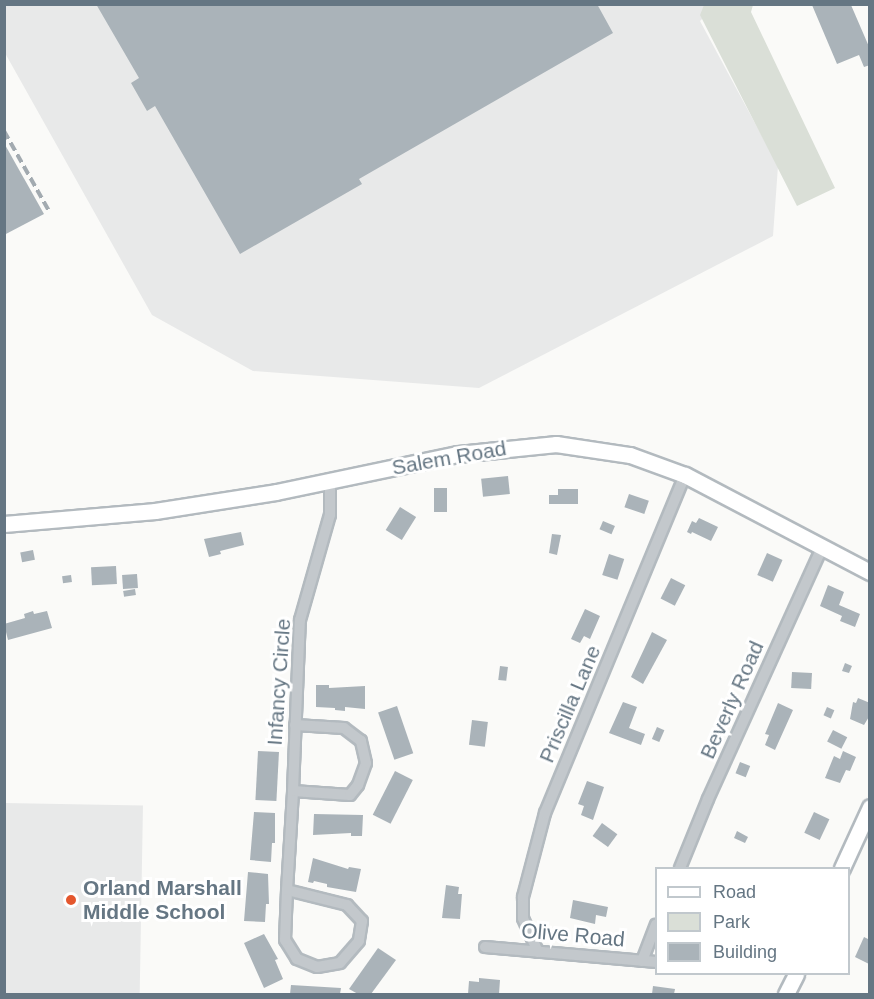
<!DOCTYPE html>
<style>
body{margin:0}
#map{position:relative;width:874px;height:999px;overflow:hidden;background:#fafaf8;font-family:Helvetica,sans-serif}
div>[style]{position:absolute}
[style*='--x']{left:calc(var(--x)*1px);top:calc(var(--y)*1px);width:calc(var(--w)*1px);rotate:calc(var(--a)*1deg)}
.built>*{inset:0;background:#e8e9e9;transform-origin:0 0}
.green>*{inset:0;background:#dadfd7}
.building>*{inset:0;background:#aab3b9;transform-origin:0 0}
.roads{filter:drop-shadow(2px 0 #b3babf) drop-shadow(-2px 0 #b3babf) drop-shadow(0 2px #b3babf) drop-shadow(0 -2px #b3babf)}
.street>*{height:10px;margin:-5px;padding:0 5px;transform-origin:5px;border-radius:5px;background:#c3c8cc}
.secondary>*{height:15px;margin:-7.5px;padding:0 7.5px;transform-origin:7.5px;border-radius:7.5px;background:#fff}
.rail>*{height:4px;margin-top:-2px;transform-origin:0;background:repeating-linear-gradient(90deg,#a2aab0 0 9px,transparent 0 13.5px)}
.dots>*{width:16px;height:16px;translate:-50% -50%;box-sizing:border-box;border:3px solid #fff;border-radius:50%}
span{translate:-50% -50%;white-space:nowrap;text-align:center;line-height:1.15;-webkit-text-stroke:6px #fff;paint-order:stroke}
.street-label{font-size:21px;color:#657683}
.poi-label{font-size:21px;color:#657683;font-weight:700}
.left{translate:0 -50%;text-align:left}
.frame{position:absolute;inset:0;border:6px solid #657683;pointer-events:none}
.legend{position:absolute;left:655px;top:867px;width:195px;height:108px;box-sizing:border-box;background:#fff;border:2px solid #c1c8cd;margin:0;padding:8px 10px;list-style:none;font-size:18px;color:#657683}
.legend li{display:flex;align-items:center;gap:12px;height:30px}
.legend b{width:30px;border:2px solid #c1c8cd}
</style>
<div id="map">
<div class="built">
<div style="clip-path:polygon(4px 5px,717px 5px,700px 21px,778px 166px,773px 236px,479px 388px,253px 371px,152px 315px,5px 53px)"></div>
<div style="left:5px;top:803px;width:138px;height:191px;rotate:1deg"></div>
</div>
<div class="green">
<div style="clip-path:polygon(704px 5px,753px 5px,751px 12px,835px 188px,797px 206px,700px 15px)"></div>
</div>
<div class="building">
<div style="clip-path:polygon(96px 4px,597px 4px,613px 33px,359px 179px,362px 184px,240px 254px,155px 106px,147px 111px,131px 83px,139px 78px)"></div>
<div style="clip-path:polygon(812px 5px,851px 5px,870px 49px,870px 65px,864px 67px,859px 55px,837px 64px)"></div>
<div style="clip-path:polygon(4px 143px,44px 214px,4px 235px)"></div>
<div style="left:508px;top:476px;width:18px;height:27px;rotate:84deg"></div>
<div style="left:434px;top:488px;width:13px;height:24px"></div>
<div style="clip-path:polygon(558px 489px,578px 489px,578px 504px,549px 504px,549px 495px,558px 495px)"></div>
<div style="left:629px;top:494px;width:21px;height:14px;rotate:19deg"></div>
<div style="left:400px;top:507px;width:19px;height:27px;rotate:32deg"></div>
<div style="clip-path:polygon(699px 518px,718px 527px,711px 541px,692px 532px,691px 534px,687px 532px,692px 521px,696px 523px)"></div>
<div style="left:603px;top:521px;width:13px;height:9px;rotate:23deg"></div>
<div style="clip-path:polygon(241px 532px,244px 545px,220px 551px,221px 554px,209px 557px,204px 539px)"></div>
<div style="clip-path:polygon(552px 534px,561px 535px,557px 555px,549px 553px)"></div>
<div style="left:33px;top:550px;width:10px;height:13px;rotate:79deg"></div>
<div style="left:767px;top:553px;width:17px;height:24px;rotate:24deg"></div>
<div style="left:609px;top:554px;width:16px;height:22px;rotate:18deg"></div>
<div style="left:116px;top:566px;width:18px;height:25px;rotate:87deg"></div>
<div style="left:137px;top:574px;width:14px;height:15px;rotate:86deg"></div>
<div style="left:71px;top:575px;width:7px;height:9px;rotate:82deg"></div>
<div style="left:671px;top:578px;width:16px;height:23px;rotate:27deg"></div>
<div style="clip-path:polygon(828px 585px,844px 592px,839px 605px,860px 614px,855px 627px,840px 621px,842px 616px,820px 606px)"></div>
<div style="left:135px;top:589px;width:6px;height:12px;rotate:81deg"></div>
<div style="clip-path:polygon(585px 609px,600px 616px,590px 639px,584px 636px,580px 643px,571px 639px)"></div>
<div style="clip-path:polygon(33px 611px,34px 614px,47px 611px,52px 628px,8px 640px,4px 624px,25px 618px,24px 614px)"></div>
<div style="clip-path:polygon(652px 632px,667px 640px,643px 684px,631px 677px)"></div>
<div style="clip-path:polygon(845px 663px,852px 666px,849px 673px,842px 671px)"></div>
<div style="left:500px;top:666px;width:8px;height:14px;rotate:7deg"></div>
<div style="left:792px;top:672px;width:20px;height:16px;rotate:3deg"></div>
<div style="clip-path:polygon(316px 685px,329px 685px,329px 688px,365px 686px,365px 709px,345px 707px,345px 711px,335px 710px,335px 708px,316px 707px)"></div>
<div style="clip-path:polygon(858px 698px,870px 703px,870px 715px,864px 725px,850px 719px,853px 702px,856px 703px)"></div>
<div style="clip-path:polygon(623px 702px,637px 707px,629px 728px,645px 734px,641px 745px,609px 733px)"></div>
<div style="clip-path:polygon(778px 703px,793px 710px,775px 750px,765px 745px,769px 735px,765px 734px)"></div>
<div style="left:397px;top:706px;width:50px;height:20px;rotate:71deg"></div>
<div style="left:827px;top:707px;width:8px;height:9px;rotate:23deg"></div>
<div style="left:472px;top:720px;width:16px;height:25px;rotate:7deg"></div>
<div style="left:657px;top:727px;width:8px;height:13px;rotate:23deg"></div>
<div style="left:833px;top:730px;width:16px;height:13px;rotate:27deg"></div>
<div style="left:258px;top:751px;width:21px;height:49px;rotate:3deg"></div>
<div style="clip-path:polygon(843px 751px,856px 757px,850px 771px,846px 770px,840px 783px,825px 778px,834px 756px,840px 759px)"></div>
<div style="left:740px;top:762px;width:11px;height:12px;rotate:22deg"></div>
<div style="left:395px;top:771px;width:20px;height:49px;rotate:27deg"></div>
<div style="clip-path:polygon(587px 781px,604px 787px,593px 820px,581px 815px,584px 806px,578px 804px)"></div>
<div style="clip-path:polygon(254px 812px,275px 813px,275px 843px,272px 843px,271px 862px,250px 860px)"></div>
<div style="left:814px;top:812px;width:17px;height:23px;rotate:25deg"></div>
<div style="clip-path:polygon(314px 814px,363px 815px,362px 836px,351px 836px,351px 833px,313px 835px)"></div>
<div style="left:602px;top:823px;width:19px;height:16px;rotate:36deg"></div>
<div style="clip-path:polygon(737px 831px,748px 837px,745px 843px,734px 838px)"></div>
<div style="clip-path:polygon(313px 858px,348px 869px,349px 867px,361px 869px,356px 892px,327px 887px,327px 884px,314px 881px,313px 883px,308px 882px)"></div>
<div style="clip-path:polygon(248px 872px,268px 874px,269px 904px,266px 904px,265px 922px,244px 921px)"></div>
<div style="clip-path:polygon(446px 885px,459px 887px,458px 894px,462px 894px,460px 919px,442px 918px)"></div>
<div style="clip-path:polygon(573px 900px,608px 907px,606px 917px,596px 915px,595px 924px,570px 918px)"></div>
<div style="clip-path:polygon(264px 934px,278px 959px,275px 960px,283px 979px,264px 988px,244px 943px)"></div>
<div style="clip-path:polygon(864px 937px,870px 940px,869px 964px,855px 957px)"></div>
<div style="clip-path:polygon(378px 948px,396px 960px,371px 994px,358px 994px,349px 989px)"></div>
<div style="clip-path:polygon(479px 978px,500px 980px,499px 994px,468px 994px,469px 981px,479px 982px)"></div>
<div style="clip-path:polygon(291px 985px,341px 988px,340px 994px,290px 994px)"></div>
<div style="clip-path:polygon(653px 986px,675px 989px,674px 994px,652px 994px)"></div>
</div>
<div class="roads">
<div class="street">
<div style="--x:293;--y:791;--w:57;--a:4"></div>
<div style="--x:350;--y:795;--w:13;--a:-51"></div>
<div style="--x:358;--y:785;--w:23;--a:-70"></div>
<div style="--x:366;--y:763;--w:23;--a:-103"></div>
<div style="--x:361;--y:741;--w:21;--a:-143"></div>
<div style="--x:344;--y:728;--w:49;--a:-176.5"></div>
<div style="--x:680;--y:868;--w:74;--a:-67.9"></div>
<div style="--x:708;--y:799;--w:276;--a:-65.6"></div>
<div style="--x:287;--y:890;--w:62;--a:14"></div>
<div style="--x:347;--y:905;--w:22;--a:47"></div>
<div style="--x:362;--y:921;--w:20;--a:99"></div>
<div style="--x:359;--y:941;--w:29;--a:131"></div>
<div style="--x:340;--y:963;--w:23;--a:170"></div>
<div style="--x:317;--y:967;--w:22;--a:-158"></div>
<div style="--x:297;--y:959;--w:22;--a:-122"></div>
<div style="--x:285;--y:940;--w:50;--a:-87.7"></div>
<div style="--x:287;--y:890;--w:99;--a:-86.5"></div>
<div style="--x:293;--y:791;--w:171;--a:-87.7"></div>
<div style="--x:300;--y:620;--w:109;--a:-74.1"></div>
<div style="--x:330;--y:515;--w:36;--a:-90"></div>
<div style="--x:485;--y:947;--w:172;--a:5"></div>
<div style="--x:538;--y:952;--w:37;--a:-114"></div>
<div style="--x:523;--y:918;--w:21;--a:-90"></div>
<div style="--x:523;--y:897;--w:87;--a:-75.3"></div>
<div style="--x:545;--y:813;--w:366;--a:-67.5"></div>
<div style="--x:642;--y:961;--w:39;--a:-69"></div>
</div>
<div class="secondary">
<div style="--x:4;--y:524;--w:152;--a:-4.9"></div>
<div style="--x:155;--y:511;--w:122;--a:-8.9"></div>
<div style="--x:276;--y:492;--w:186;--a:-11.8"></div>
<div style="--x:458;--y:454;--w:99;--a:-5.8"></div>
<div style="--x:556;--y:444;--w:75;--a:8.5"></div>
<div style="--x:630;--y:455;--w:59;--a:20"></div>
<div style="--x:685;--y:475;--w:209;--a:27.7"></div>
<div style="--x:842;--y:868;--w:67;--a:-65.3"></div>
<div style="--x:786;--y:994;--w:22;--a:-63"></div>
</div>
</div>
<div class="rail">
<div style="--x:4;--y:131;--w:92;--a:60.6"></div>
</div>
<div class="dots">
<div style="left:71px;top:900px;background:#e4572e"></div>
</div>
<div class="street-label">
<span style="left:449px;top:458px;rotate:-10deg">Salem Road</span>
<span style="left:279px;top:682px;rotate:-86deg">Infancy Circle</span>
<span style="left:732px;top:700px;rotate:-66deg">Beverly Road</span>
<span style="left:570px;top:704px;rotate:-67deg">Priscilla Lane</span>
<span style="left:573px;top:935px;rotate:5deg">Olive Road</span>
</div>
<div class="poi-label">
<span class="left" style="left:83px;top:900px">Orland Marshall<br>Middle School</span>
</div>
<div class="frame"></div>
<ul class="legend">
<li><b style="height:8px;background:#fff"></b>Road</li>
<li><b style="height:16px;background:#dadfd7"></b>Park</li>
<li><b style="height:16px;background:#aab3b9"></b>Building</li>
</ul>
</div>
